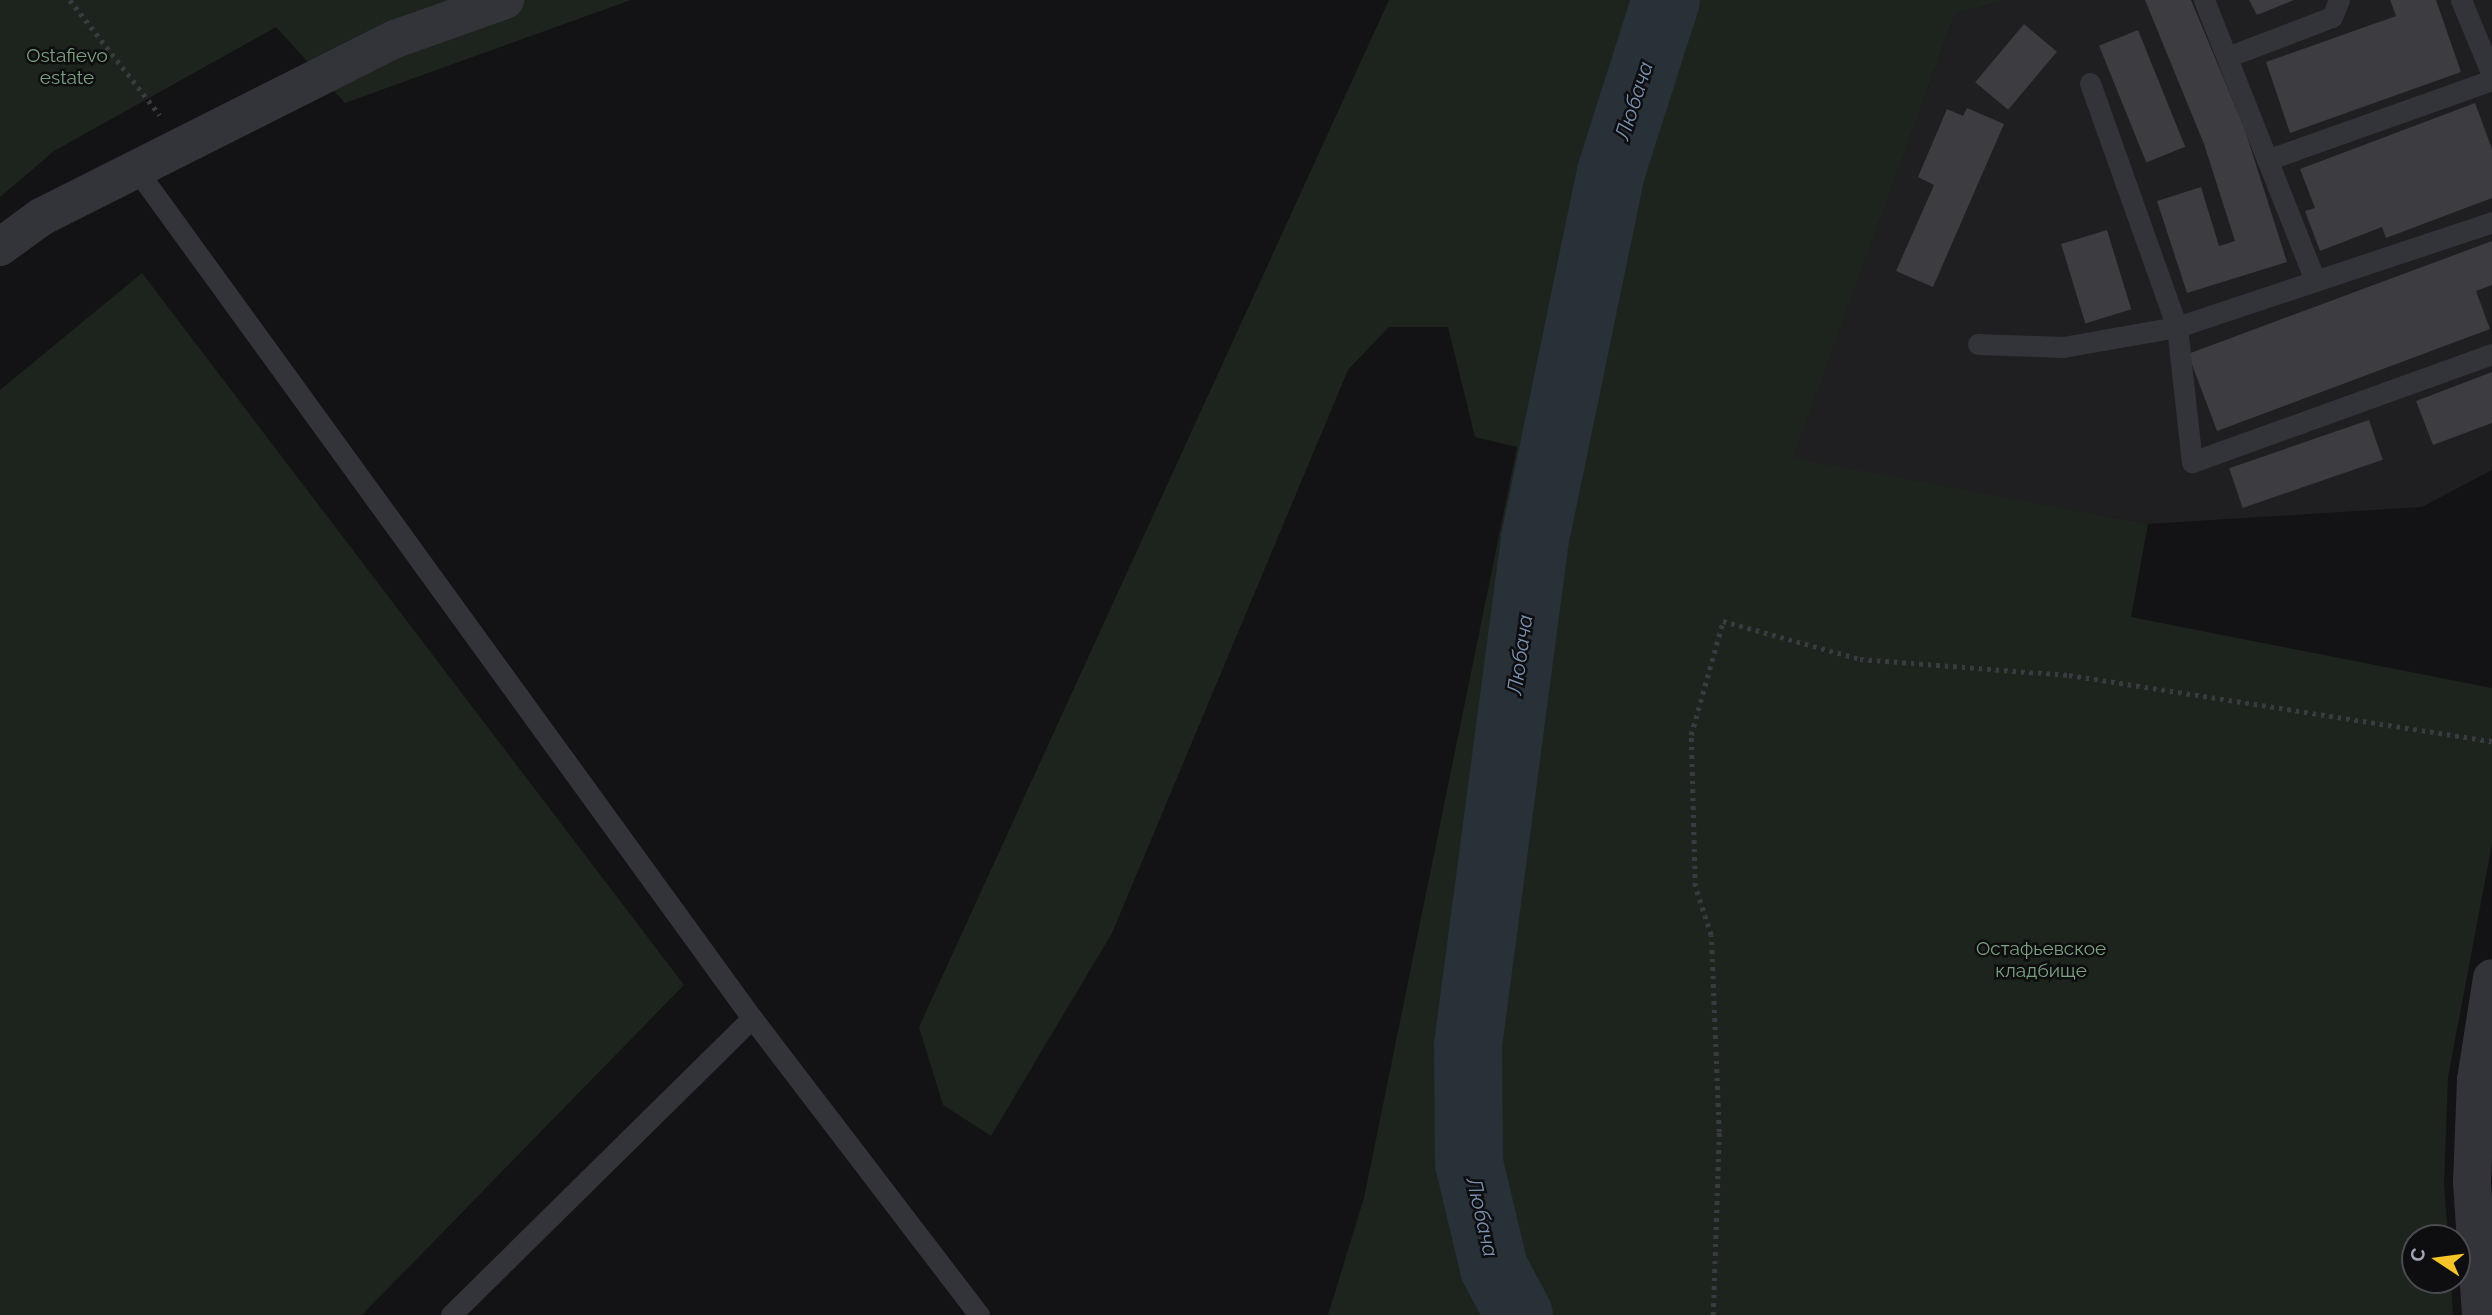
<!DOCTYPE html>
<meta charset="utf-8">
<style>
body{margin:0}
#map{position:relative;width:2492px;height:1315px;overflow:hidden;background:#131214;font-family:Raleway,sans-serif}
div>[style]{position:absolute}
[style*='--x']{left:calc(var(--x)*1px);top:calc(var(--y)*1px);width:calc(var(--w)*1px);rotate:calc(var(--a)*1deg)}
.built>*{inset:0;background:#1f1e21}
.green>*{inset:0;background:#1d241e}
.river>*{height:68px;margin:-34px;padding:0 34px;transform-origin:34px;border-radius:34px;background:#283038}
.building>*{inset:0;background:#3c3c41;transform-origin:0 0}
.path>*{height:4.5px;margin-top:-2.25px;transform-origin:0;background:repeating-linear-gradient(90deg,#393b40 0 3.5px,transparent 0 8.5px)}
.service>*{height:21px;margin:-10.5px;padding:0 10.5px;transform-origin:10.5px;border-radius:10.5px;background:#333439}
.minor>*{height:38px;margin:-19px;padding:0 19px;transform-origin:19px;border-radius:19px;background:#333439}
span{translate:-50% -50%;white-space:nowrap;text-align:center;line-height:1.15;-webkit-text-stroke:5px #0e0d0f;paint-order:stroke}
.park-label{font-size:19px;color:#7aa180}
.water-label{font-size:21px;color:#7992b1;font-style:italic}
.north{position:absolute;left:2401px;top:1224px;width:70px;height:70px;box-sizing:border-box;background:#0e0d0f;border:2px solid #4a4b51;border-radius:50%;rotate:283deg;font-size:19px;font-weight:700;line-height:28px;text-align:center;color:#a3a7b5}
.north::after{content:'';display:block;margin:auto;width:24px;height:32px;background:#f6c428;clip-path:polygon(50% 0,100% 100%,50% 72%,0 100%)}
</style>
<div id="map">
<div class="built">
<div style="clip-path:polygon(2008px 0,2492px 0,2492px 470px,2422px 507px,2148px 524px,1792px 459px,1955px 14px)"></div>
</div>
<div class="green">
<div style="clip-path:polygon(0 0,631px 0,345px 103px,276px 27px,54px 151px,0 197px)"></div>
<div style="clip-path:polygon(1389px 0,2008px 0,1955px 14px,1793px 458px,2148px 524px,2131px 617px,2492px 688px,2492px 844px,2448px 1077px,2444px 1184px,2448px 1238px,2415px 1238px,2415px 1280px,2451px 1280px,2453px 1315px,1328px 1315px,1364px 1198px,1517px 447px,1475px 437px,1448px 327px,1389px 327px,1348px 370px,1112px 933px,991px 1136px,943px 1105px,919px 1027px)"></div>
<div style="clip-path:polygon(142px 273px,684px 985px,362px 1315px,0 1315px,0 390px)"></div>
</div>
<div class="river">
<div style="--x:1519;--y:1315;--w:53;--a:-118"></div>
<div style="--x:1494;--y:1268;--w:108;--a:-103.4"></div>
<div style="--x:1469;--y:1163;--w:118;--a:-90.5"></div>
<div style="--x:1468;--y:1045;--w:510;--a:-82.46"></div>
<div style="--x:1535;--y:539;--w:375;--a:-78.3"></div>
<div style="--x:1611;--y:172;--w:181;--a:-72.3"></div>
</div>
<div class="building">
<div style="clip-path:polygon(2145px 0,2191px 0,2245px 130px,2287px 262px,2187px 293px,2157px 201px,2201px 187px,2219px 246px,2235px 241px,2204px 144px)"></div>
<div style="clip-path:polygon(2249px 0,2294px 0,2257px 15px)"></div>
<div style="clip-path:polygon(2390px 0,2436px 0,2461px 72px,2290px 133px,2266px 62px,2396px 16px)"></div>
<div style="left:2024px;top:24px;width:43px;height:76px;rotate:40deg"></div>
<div style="left:2138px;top:30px;width:126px;height:42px;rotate:68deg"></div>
<div style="clip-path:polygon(2475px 103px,2492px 149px,2492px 198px,2386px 238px,2382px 227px,2320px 251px,2305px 211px,2315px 208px,2300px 169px)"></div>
<div style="clip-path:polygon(1967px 108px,2004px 124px,1933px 287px,1896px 271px,1934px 185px,1918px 177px,1947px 109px,1963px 116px)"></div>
<div style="left:2107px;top:230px;width:83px;height:48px;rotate:73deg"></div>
<div style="clip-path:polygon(2492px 241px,2492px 285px,2476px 291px,2490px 329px,2217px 431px,2188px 354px)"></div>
<div style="clip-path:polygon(2492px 372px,2492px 423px,2433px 445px,2416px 401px)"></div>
<div style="left:2369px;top:420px;width:42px;height:148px;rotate:71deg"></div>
</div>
<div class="path">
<div style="--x:70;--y:0;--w:146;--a:52"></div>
<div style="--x:1713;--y:1315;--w:183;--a:-88.1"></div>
<div style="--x:1719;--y:1132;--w:197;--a:-92.3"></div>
<div style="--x:1711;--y:935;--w:52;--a:-108.1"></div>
<div style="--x:1695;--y:886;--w:151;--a:-91.5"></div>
<div style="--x:1691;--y:735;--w:118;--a:-74.3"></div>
<div style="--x:1723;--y:621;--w:142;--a:15.5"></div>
<div style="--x:1860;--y:659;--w:210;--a:4.4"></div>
<div style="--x:2069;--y:675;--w:428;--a:8.9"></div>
</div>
<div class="service">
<div style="--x:2204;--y:0;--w:302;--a:68.4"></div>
<div style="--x:2461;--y:0;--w:81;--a:67.5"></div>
<div style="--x:2227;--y:57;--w:112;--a:-20.9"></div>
<div style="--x:2332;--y:17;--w:18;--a:-68"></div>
<div style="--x:2090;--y:83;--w:259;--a:70.4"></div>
<div style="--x:2177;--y:327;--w:136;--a:83.7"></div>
<div style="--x:2192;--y:462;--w:319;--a:-19.8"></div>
<div style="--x:2267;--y:160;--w:239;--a:-19.6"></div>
<div style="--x:136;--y:169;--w:1049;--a:54.04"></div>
<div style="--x:752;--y:1018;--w:423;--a:135.4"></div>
<div style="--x:1978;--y:344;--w:85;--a:2"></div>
<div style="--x:2063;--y:347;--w:116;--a:-10"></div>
<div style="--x:2177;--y:327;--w:332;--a:-18.4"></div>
<div style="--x:752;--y:1018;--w:374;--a:52.6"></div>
</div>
<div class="minor">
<div style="--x:0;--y:247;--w:51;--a:-36.2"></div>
<div style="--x:41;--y:217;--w:396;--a:-26.7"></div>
<div style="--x:395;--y:39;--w:117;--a:-19.5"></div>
<div style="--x:2481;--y:1315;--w:132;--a:-93.9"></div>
<div style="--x:2472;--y:1183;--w:103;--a:-87.8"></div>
<div style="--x:2476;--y:1080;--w:103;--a:-81.1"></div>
</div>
<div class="park-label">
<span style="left:67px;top:67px">Ostafievo<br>estate</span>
<span style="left:2041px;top:960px">Остафьевское<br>кладбище</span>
</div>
<div class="water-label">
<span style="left:1634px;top:101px;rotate:-72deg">Любача</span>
<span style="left:1520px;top:655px;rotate:-82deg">Любача</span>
<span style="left:1482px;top:1217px;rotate:77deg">Любача</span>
</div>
<div class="north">С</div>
</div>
